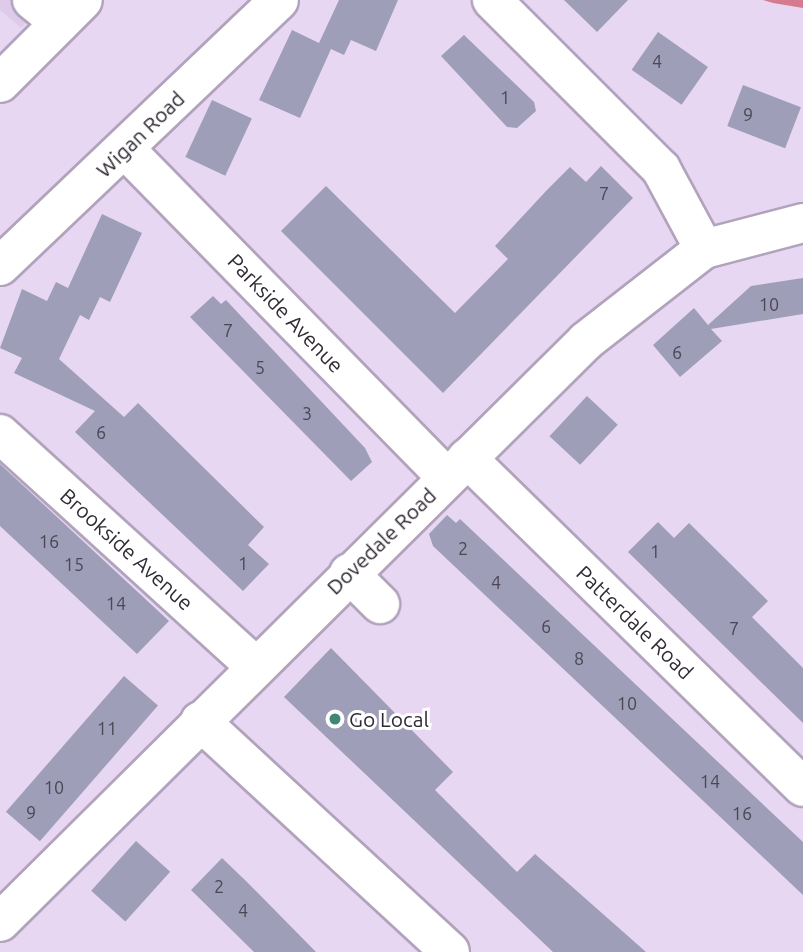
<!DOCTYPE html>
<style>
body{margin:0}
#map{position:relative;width:803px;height:952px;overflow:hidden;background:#e8d7f2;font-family:Ubuntu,sans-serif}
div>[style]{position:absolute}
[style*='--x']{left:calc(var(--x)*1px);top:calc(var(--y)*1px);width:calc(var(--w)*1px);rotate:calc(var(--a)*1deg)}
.built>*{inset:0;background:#decaea}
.forest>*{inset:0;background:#d67b8f}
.building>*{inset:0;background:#9e9eb9;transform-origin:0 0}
.roads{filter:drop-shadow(2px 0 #b2a3bc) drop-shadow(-2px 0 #b2a3bc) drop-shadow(0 2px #b2a3bc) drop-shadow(0 -2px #b2a3bc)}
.minor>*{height:38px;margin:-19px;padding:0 19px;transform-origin:19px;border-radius:19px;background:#fff}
.major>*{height:38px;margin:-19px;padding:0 19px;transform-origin:19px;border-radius:19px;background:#fff}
.dots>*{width:19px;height:19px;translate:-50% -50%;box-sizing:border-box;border:4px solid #fff;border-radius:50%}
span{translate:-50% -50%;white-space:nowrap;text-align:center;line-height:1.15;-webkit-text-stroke:6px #fff;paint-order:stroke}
.number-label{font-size:18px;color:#4c4755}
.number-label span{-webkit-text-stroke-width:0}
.street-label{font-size:21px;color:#302a34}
.poi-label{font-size:21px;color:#302a34}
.left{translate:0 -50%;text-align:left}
</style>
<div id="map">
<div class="built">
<div style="clip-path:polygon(0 0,48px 0,21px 28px,0 10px)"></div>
</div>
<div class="forest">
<div style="clip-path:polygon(763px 0,803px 0,803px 8px,773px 3px)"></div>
</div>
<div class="building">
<div style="clip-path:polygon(339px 0,398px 0,376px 51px,351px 40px,344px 55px,331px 49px,300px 118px,259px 100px,292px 30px,319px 43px)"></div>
<div style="clip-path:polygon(564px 0,628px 0,597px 32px)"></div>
<div style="left:658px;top:32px;width:61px;height:46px;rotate:35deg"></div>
<div style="clip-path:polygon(464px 35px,534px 102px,536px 111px,517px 128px,507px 127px,441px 56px)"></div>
<div style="left:743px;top:85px;width:62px;height:44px;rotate:21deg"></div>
<div style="left:212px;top:100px;width:44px;height:63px;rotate:25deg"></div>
<div style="clip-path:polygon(601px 166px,633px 198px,443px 393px,281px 231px,326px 186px,455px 313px,508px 259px,495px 246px,546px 191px,570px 167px,586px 182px)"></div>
<div style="clip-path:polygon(102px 214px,142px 233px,110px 302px,100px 297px,89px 320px,80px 315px,59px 359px,124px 417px,138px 403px,264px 527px,248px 545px,269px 564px,243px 591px,75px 432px,95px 411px,14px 373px,22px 358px,0 348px,22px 289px,47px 301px,56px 282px,68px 288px)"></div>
<div style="clip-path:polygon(803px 278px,803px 314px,711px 329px,722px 341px,680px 377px,653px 345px,694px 308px,708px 325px,751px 286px)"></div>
<div style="clip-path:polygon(213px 296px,221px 304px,226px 300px,365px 448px,372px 462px,351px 481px,190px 317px)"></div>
<div style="left:587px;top:396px;width:42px;height:55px;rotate:43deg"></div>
<div style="clip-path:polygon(0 464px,169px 621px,137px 654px,0 526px)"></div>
<div style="clip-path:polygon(447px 515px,456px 523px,460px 519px,803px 842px,803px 895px,433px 546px,429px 534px)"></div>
<div style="clip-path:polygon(658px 522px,674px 538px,689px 523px,768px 601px,752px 617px,803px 668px,803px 723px,628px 552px)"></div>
<div style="clip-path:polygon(331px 648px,453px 772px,435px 790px,517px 872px,535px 854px,646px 952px,553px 952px,284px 697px)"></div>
<div style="left:124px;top:676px;width:45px;height:180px;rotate:41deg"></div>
<div style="left:136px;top:841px;width:46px;height:67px;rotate:42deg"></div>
<div style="clip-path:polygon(222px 858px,247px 882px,316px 952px,254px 952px,191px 890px)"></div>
</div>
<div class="roads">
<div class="minor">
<div style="--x:32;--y:0;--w:36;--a:39"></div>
<div style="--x:492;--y:0;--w:239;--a:45"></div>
<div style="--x:661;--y:169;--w:91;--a:61.7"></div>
<div style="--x:125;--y:149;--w:460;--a:45.6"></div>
<div style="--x:0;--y:266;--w:385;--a:-43.6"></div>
<div style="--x:0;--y:434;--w:343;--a:42.3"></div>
<div style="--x:467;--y:458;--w:470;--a:44.4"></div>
<div style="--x:349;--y:573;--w:44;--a:45"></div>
<div style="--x:200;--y:721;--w:340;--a:42.7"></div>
<div style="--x:0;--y:922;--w:825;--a:-44.75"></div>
<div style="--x:586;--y:341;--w:150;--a:-37.9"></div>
<div style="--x:704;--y:249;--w:102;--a:-14.7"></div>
</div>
<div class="major">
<div style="--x:0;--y:83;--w:117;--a:-45"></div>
</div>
</div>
<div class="dots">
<div style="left:335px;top:719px;background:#428678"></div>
</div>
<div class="number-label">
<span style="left:657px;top:61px">4</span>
<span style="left:505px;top:97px">1</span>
<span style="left:748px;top:114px">9</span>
<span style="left:604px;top:193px">7</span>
<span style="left:769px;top:304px">10</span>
<span style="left:228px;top:330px">7</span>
<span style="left:677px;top:352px">6</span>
<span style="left:260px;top:367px">5</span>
<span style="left:307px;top:413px">3</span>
<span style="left:101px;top:432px">6</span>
<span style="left:49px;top:541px">16</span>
<span style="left:463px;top:548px">2</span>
<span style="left:655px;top:551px">1</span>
<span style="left:243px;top:563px">1</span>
<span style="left:74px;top:564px">15</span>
<span style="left:496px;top:582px">4</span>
<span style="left:116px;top:603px">14</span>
<span style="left:546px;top:626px">6</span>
<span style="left:734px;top:628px">7</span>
<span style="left:579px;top:658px">8</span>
<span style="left:627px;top:703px">10</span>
<span style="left:107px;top:728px">11</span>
<span style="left:710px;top:781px">14</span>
<span style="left:54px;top:787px">10</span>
<span style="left:31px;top:812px">9</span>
<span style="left:742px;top:813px">16</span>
<span style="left:219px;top:886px">2</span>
<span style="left:243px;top:910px">4</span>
</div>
<div class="street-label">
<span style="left:140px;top:134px;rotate:-44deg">Wigan Road</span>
<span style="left:286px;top:313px;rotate:46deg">Parkside Avenue</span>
<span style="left:381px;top:541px;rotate:-44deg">Dovedale Road</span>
<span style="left:127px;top:549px;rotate:42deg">Brookside Avenue</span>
<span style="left:635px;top:622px;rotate:44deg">Patterdale Road</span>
</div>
<div class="poi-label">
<span class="left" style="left:349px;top:719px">Go Local</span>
</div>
</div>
